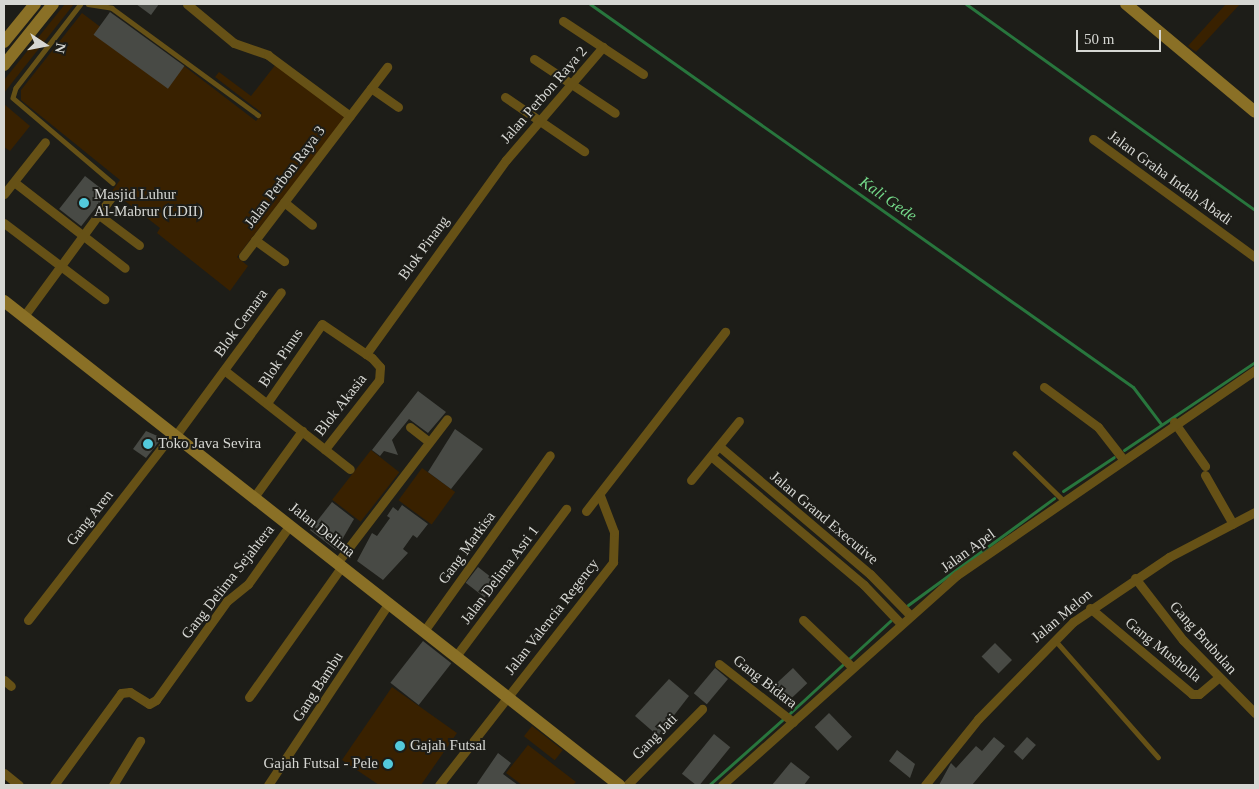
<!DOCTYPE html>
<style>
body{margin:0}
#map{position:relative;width:1259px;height:789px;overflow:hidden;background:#1d1d18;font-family:Georgia,serif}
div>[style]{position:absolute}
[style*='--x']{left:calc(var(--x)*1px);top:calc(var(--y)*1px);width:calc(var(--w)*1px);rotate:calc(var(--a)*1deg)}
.green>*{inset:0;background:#392100;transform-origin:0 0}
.stream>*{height:3px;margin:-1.5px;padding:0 1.5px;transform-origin:1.5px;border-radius:1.5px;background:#28763d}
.building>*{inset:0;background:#484a45;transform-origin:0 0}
.lane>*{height:4.5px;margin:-2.25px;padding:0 2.25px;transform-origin:2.25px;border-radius:2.25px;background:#665116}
.street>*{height:9px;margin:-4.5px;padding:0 4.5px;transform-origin:4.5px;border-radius:4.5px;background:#665116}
.secondary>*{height:12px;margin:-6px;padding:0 6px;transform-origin:6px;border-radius:6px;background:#8a7026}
.dots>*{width:14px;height:14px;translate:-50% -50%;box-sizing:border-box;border:2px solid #1d1d18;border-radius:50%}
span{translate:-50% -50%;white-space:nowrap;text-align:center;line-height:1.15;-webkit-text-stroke:4px #1d1d18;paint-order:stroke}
.street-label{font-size:15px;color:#d6d7d3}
.poi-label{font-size:15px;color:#d6d7d3}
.left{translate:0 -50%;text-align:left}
.right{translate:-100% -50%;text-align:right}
.water-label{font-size:16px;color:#74d989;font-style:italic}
.frame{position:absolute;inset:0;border:5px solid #d6d7d3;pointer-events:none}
.north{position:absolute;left:20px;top:20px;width:50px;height:50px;-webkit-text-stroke:4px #1d1d18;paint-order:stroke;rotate:101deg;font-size:14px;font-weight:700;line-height:20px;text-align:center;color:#d6d7d3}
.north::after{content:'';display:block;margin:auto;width:18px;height:22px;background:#d6d7d3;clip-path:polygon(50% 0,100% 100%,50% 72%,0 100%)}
.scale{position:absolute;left:1076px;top:30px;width:85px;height:22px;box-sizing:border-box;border:2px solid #d6d7d3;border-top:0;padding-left:6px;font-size:15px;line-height:18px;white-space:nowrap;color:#d6d7d3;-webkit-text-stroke:4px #1d1d18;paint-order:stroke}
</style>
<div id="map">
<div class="green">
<div style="clip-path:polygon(65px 4px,74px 4px,4px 93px,4px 80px)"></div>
<div style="clip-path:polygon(1226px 4px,1240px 4px,1196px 52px,1188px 46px)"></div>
<div style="clip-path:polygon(82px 13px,172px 81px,184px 66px,256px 121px,262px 113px,215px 77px,219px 72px,251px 96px,276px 64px,346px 116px,237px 257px,248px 266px,230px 291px,157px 233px,160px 228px,112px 191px,120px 180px,21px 100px,21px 90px)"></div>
<div style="clip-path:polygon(4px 104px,30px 126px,10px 151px,4px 147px)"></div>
<div style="left:371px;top:450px;width:36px;height:63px;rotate:38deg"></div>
<div style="left:422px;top:468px;width:41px;height:40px;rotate:36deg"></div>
<div style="clip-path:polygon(392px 687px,457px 733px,421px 785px,379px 785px,342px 760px)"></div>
<div style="left:532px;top:726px;width:39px;height:13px;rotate:38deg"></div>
<div style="clip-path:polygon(528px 745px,576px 782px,573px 785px,522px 785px,506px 773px)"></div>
</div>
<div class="stream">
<div style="--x:590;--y:4;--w:664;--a:35.2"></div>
<div style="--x:1133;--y:387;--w:46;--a:52.9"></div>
<div style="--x:966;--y:4;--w:355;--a:35.5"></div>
<div style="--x:1124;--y:450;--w:158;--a:-33.9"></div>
<div style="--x:1063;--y:491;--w:61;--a:-33.7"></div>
<div style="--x:908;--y:605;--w:181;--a:-36.2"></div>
<div style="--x:790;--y:713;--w:137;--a:-42.6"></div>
<div style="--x:709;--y:785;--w:98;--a:-41.7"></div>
</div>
<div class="building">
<div style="clip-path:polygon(136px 4px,159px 4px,151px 15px)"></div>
<div style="left:110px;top:12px;width:92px;height:28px;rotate:36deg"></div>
<div style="left:85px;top:176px;width:28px;height:42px;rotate:38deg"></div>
<div style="clip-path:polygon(418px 391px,446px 412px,428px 433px,409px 419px,392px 440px,398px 455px,384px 451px,380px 456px,372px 450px)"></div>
<div style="clip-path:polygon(455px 429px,483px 449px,451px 489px,428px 472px)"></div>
<div style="clip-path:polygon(146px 431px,162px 438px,146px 458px,133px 449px)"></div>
<div style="clip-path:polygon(332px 502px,354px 519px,336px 550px,310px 530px)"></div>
<div style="clip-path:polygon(402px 505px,428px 524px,417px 538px,413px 535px,403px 549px,408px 553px,383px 580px,357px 561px,372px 533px,377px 536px,390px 518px,387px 516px,393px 507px,398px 511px)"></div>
<div style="left:478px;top:567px;width:24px;height:20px;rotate:38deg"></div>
<div style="left:423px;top:641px;width:36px;height:53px;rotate:38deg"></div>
<div style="left:995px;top:643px;width:24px;height:19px;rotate:45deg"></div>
<div style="left:715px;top:668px;width:17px;height:33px;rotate:40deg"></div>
<div style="left:793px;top:668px;width:21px;height:25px;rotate:47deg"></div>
<div style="clip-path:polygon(669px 679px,689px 696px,658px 736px,635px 716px)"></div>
<div style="left:829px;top:713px;width:33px;height:20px;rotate:46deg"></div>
<div style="left:714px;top:734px;width:21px;height:51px;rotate:39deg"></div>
<div style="clip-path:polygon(994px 737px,1005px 746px,972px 785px,939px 785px,951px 763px,956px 768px,976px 746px,982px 751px)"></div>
<div style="left:1027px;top:737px;width:12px;height:20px;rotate:42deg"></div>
<div style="clip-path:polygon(897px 750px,915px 764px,910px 778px,889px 761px)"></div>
<div style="clip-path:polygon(498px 753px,511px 763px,503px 774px,518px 785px,476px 785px)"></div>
<div style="clip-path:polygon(791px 762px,810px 777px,804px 785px,772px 785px)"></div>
</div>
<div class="lane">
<div style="--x:81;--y:4;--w:106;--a:127.7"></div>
<div style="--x:16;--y:88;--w:10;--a:107"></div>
<div style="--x:13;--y:98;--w:131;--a:40.4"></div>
<div style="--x:88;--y:4;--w:24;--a:9"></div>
<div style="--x:112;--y:8;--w:181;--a:36.2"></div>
<div style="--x:1015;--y:453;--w:67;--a:44.4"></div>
<div style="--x:1055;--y:640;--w:156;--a:48.6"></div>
</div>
<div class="street">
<div style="--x:187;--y:4;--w:61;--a:39.7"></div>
<div style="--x:234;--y:43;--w:36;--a:19"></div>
<div style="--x:268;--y:55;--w:102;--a:36.6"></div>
<div style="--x:563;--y:21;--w:96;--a:33.5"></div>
<div style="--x:534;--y:59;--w:97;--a:33.7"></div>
<div style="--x:371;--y:88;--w:33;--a:35"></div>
<div style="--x:505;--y:97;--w:96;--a:34.4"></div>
<div style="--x:1093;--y:139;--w:200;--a:36.1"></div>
<div style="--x:14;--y:182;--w:140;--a:37.8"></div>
<div style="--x:4;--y:194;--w:66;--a:-51.7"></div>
<div style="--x:284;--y:202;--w:36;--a:39"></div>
<div style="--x:99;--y:215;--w:50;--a:36.9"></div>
<div style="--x:4;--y:223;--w:126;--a:37.2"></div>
<div style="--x:255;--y:240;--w:36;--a:36"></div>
<div style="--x:243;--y:256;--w:238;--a:-52.7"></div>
<div style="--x:24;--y:316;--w:150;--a:-53.7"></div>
<div style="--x:366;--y:354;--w:239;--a:-54.2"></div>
<div style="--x:506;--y:160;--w:149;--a:-49.4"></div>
<div style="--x:224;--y:370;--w:160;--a:38.2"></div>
<div style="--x:1044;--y:387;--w:67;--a:36.5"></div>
<div style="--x:1098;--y:427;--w:39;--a:52"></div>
<div style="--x:267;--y:403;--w:96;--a:-55.2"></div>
<div style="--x:322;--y:324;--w:60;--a:34.2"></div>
<div style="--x:372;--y:358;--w:12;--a:48"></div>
<div style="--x:380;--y:367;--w:13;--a:94"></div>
<div style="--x:379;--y:380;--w:88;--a:128"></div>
<div style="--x:1174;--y:422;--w:54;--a:54.8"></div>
<div style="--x:410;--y:427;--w:24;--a:38"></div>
<div style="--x:176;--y:435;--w:177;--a:-53.7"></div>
<div style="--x:719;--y:446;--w:198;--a:40.3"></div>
<div style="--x:870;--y:574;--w:56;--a:45.7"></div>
<div style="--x:711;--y:456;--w:200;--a:40.1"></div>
<div style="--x:864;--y:585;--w:52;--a:46.5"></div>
<div style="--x:1205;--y:475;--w:56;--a:60.3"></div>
<div style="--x:691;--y:480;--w:76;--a:-50.9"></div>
<div style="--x:254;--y:497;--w:82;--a:-54"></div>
<div style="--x:586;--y:511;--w:227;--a:-52.2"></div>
<div style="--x:337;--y:563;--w:181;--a:-52.6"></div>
<div style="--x:1135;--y:578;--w:78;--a:52.3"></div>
<div style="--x:1183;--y:640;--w:103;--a:45.4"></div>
<div style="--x:1090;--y:608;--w:133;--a:40.1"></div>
<div style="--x:1192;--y:694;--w:7;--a:0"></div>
<div style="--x:1199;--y:694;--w:26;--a:-40"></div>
<div style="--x:28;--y:620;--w:237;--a:-52.2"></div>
<div style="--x:803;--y:620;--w:68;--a:43.8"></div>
<div style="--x:424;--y:631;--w:216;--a:-54.4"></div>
<div style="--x:456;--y:656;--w:184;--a:-53.2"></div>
<div style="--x:719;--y:664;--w:94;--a:38.1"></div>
<div style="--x:4;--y:680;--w:9;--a:41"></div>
<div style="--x:249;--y:697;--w:161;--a:-54.6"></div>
<div style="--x:4;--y:773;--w:19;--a:39"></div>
<div style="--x:54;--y:785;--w:114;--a:-53.9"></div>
<div style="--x:121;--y:693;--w:9;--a:-6"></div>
<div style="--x:130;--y:692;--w:22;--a:32"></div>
<div style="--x:149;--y:704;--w:8;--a:-30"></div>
<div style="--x:156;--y:700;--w:122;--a:-54.4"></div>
<div style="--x:227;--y:601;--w:27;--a:-39"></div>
<div style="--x:248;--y:584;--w:72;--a:-54.6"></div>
<div style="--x:113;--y:785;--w:52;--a:-58.5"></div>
<div style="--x:268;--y:785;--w:219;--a:-56.4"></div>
<div style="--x:439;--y:785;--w:283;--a:-52"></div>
<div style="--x:613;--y:562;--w:30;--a:-88"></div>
<div style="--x:614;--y:532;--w:40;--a:-111"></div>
<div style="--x:627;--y:785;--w:107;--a:-45.4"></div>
<div style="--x:722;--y:785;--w:315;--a:-41.8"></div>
<div style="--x:957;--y:575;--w:362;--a:-34.5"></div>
<div style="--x:925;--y:785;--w:85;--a:-51.2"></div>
<div style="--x:978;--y:719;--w:136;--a:-45.6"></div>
<div style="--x:1073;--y:622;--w:116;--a:-34.1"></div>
<div style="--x:1169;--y:557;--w:97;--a:-27.6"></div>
</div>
<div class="secondary">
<div style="--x:1126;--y:4;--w:168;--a:39.9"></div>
<div style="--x:4;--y:42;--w:49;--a:-50.8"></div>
<div style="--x:4;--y:65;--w:78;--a:-51.2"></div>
<div style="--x:4;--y:301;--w:783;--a:38.2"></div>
</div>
<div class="dots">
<div style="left:84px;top:203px;background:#53cadc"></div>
<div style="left:148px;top:444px;background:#53cadc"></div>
<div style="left:400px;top:746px;background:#53cadc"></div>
<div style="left:388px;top:764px;background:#53cadc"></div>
</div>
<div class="street-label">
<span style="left:544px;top:95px;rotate:-49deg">Jalan Perbon Raya 2</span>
<span style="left:285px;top:177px;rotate:-53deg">Jalan Perbon Raya 3</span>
<span style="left:1170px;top:178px;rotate:36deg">Jalan Graha Indah Abadi</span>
<span style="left:424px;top:248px;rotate:-54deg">Blok Pinang</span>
<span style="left:241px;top:323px;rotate:-54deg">Blok Cemara</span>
<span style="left:281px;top:358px;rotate:-56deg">Blok Pinus</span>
<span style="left:341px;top:405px;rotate:-52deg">Blok Akasia</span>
<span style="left:90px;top:518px;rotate:-52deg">Gang Aren</span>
<span style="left:824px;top:518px;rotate:40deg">Jalan Grand Executive</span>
<span style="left:322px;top:530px;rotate:38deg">Jalan Delima</span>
<span style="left:467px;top:548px;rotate:-54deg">Gang Markisa</span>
<span style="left:968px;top:551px;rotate:-36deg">Jalan Apel</span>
<span style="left:500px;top:575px;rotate:-53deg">Jalan Delima Asri 1</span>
<span style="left:228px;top:582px;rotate:-52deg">Gang Delima Sejahtera</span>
<span style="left:1062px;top:616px;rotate:-40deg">Jalan Melon</span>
<span style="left:552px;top:617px;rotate:-52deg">Jalan Valencia Regency</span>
<span style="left:1203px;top:638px;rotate:48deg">Gang Brubulan</span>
<span style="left:1163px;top:650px;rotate:39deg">Gang Musholla</span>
<span style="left:765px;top:682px;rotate:38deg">Gang Bidara</span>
<span style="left:318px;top:687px;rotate:-57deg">Gang Bambu</span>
<span style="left:655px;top:737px;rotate:-46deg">Gang Jati</span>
</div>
<div class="poi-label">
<span class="left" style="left:94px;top:203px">Masjid Luhur<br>Al-Mabrur (LDII)</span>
<span class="left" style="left:158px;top:444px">Toko Java Sevira</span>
<span class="left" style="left:410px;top:746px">Gajah Futsal</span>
<span class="right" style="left:378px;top:764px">Gajah Futsal - Pele</span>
</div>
<div class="water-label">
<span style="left:888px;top:199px;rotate:35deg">Kali Gede</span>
</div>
<div class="frame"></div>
<div class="north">N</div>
<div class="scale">50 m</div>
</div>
